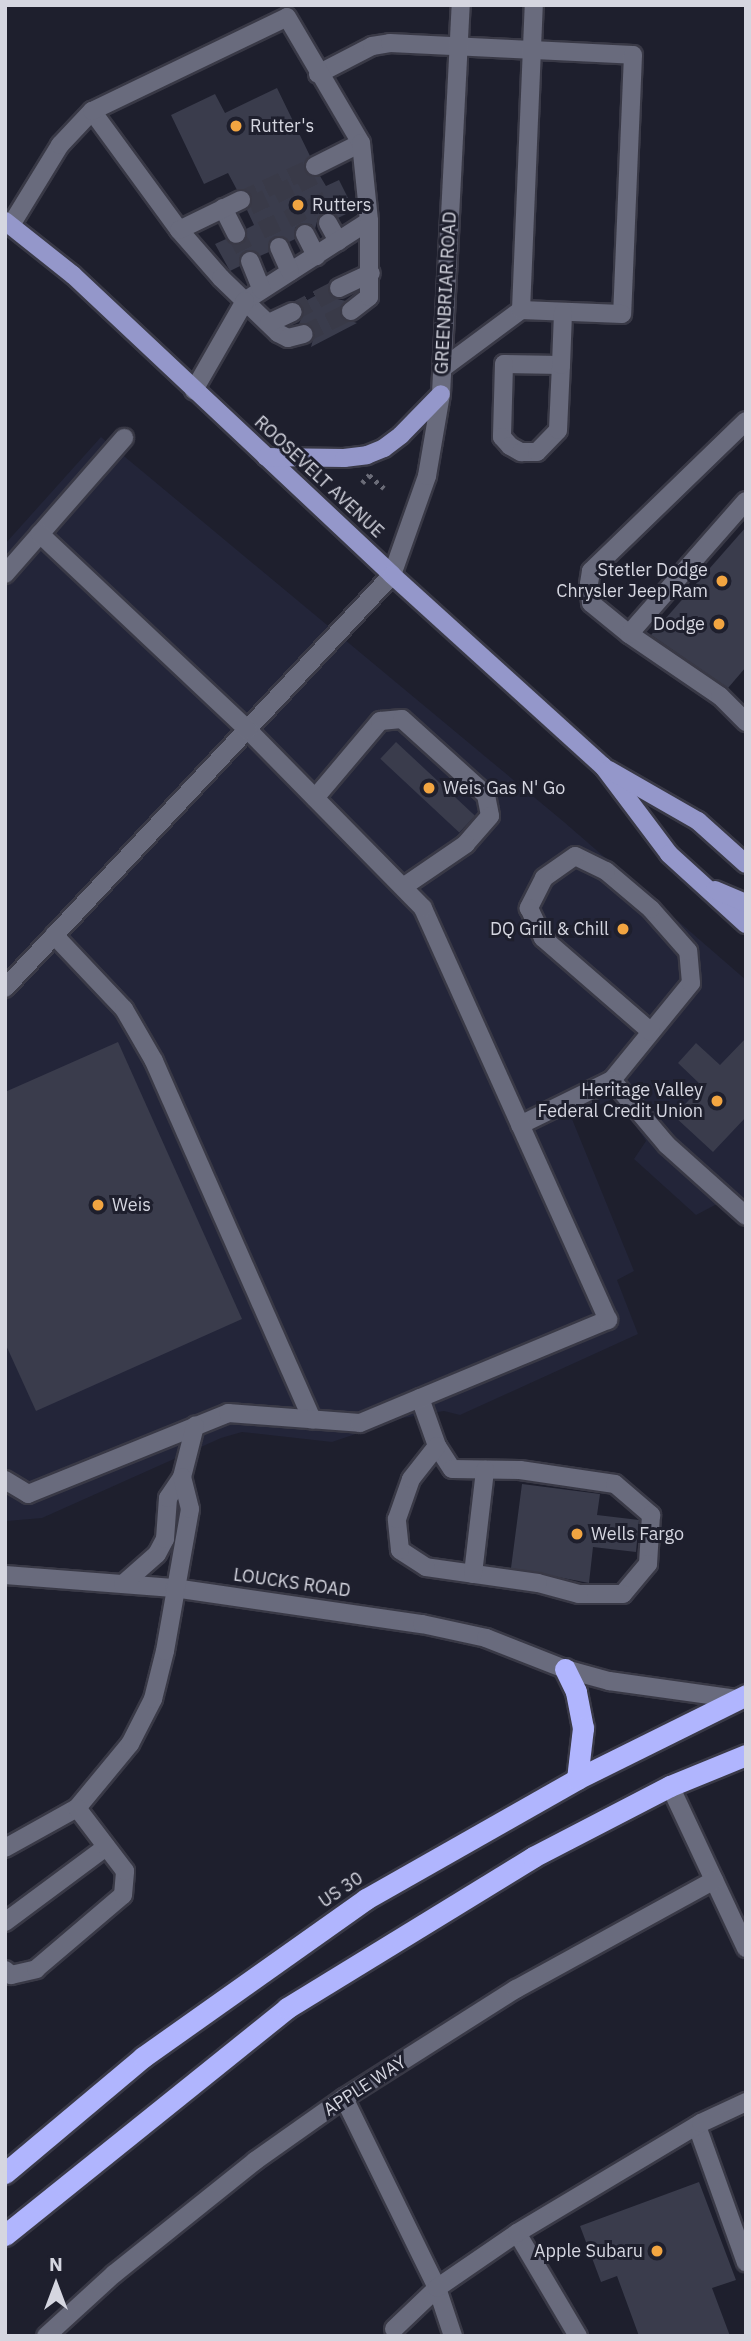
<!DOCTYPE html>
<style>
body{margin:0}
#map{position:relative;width:751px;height:2341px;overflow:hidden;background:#1e1f2d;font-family:"IBM Plex Sans",sans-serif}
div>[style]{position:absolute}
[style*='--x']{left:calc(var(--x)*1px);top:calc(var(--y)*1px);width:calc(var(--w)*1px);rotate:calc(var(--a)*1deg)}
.built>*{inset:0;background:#232539}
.building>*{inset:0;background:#3a3c4c;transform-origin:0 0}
.minor-tunnel>*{height:18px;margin-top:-9px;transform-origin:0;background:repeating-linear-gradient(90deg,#393a48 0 18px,transparent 0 27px)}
.path>*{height:4.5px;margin-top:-2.25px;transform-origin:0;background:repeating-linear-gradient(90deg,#6b6c78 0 3.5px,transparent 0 8.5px)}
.roads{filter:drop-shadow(2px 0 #393946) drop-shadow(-2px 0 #393946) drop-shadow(0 2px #393946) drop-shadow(0 -2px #393946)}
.minor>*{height:18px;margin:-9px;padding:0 9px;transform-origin:9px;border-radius:9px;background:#696b7d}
.major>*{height:18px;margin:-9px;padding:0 9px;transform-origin:9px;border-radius:9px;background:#9497ca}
.highway>*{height:21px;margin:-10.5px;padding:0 10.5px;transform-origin:10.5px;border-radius:10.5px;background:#b0b5fe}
.dots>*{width:19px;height:19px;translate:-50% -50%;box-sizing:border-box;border:4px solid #1e1f2d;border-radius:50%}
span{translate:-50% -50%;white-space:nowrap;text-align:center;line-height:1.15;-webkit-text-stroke:6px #1e1f2d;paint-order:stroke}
.poi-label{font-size:18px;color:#d5d6e0}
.left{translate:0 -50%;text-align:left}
.right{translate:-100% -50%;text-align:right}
.street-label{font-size:18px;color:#d5d6e0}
.frame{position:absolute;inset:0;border:7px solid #d5d6e0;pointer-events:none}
.north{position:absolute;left:21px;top:2250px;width:70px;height:70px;-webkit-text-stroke:5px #1e1f2d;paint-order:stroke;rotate:0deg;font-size:19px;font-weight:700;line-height:28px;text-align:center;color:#d5d6e0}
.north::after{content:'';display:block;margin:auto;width:24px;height:32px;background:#d5d6e0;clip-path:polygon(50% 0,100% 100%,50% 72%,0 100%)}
</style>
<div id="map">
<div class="built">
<div style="clip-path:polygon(101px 437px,564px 822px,746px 980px,746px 1206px,715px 1205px,696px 1215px,634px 1159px,646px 1141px,616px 1097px,572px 1119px,634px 1271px,617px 1280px,638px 1334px,460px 1415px,444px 1411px,403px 1418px,332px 1442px,242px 1432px,221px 1438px,42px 1518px,7px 1521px,5px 544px)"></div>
</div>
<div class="building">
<div style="clip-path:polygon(277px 88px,310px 156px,304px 165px,305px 172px,314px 177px,320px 176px,326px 186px,339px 180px,354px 210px,338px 218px,333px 213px,323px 213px,318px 218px,315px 229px,311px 224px,301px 224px,295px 228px,295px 239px,289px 242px,281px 236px,274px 237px,268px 245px,269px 252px,260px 256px,252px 250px,245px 251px,239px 259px,240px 266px,230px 271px,215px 244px,226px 239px,235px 245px,245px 241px,246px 229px,254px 225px,247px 210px,252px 201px,251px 196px,247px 190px,237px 190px,228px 173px,204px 184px,171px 115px,215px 94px,225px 113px)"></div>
<div style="clip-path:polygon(328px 289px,333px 298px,346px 301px,340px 307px,343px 318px,357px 323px,311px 347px,315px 332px,308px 323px,299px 324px,304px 312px,300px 304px)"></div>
<div style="clip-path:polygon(746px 527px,746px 667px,728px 688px,651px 635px)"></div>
<div style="left:396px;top:742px;width:108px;height:23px;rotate:43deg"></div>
<div style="clip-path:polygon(746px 1038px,746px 1117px,713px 1152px,674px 1116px,702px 1086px,678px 1063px,696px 1043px,720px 1065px)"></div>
<div style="clip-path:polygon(118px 1042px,242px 1319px,36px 1411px,5px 1343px,5px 1092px)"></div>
<div style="clip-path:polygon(522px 1484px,600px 1494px,597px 1515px,639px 1520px,636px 1552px,593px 1547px,589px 1583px,511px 1568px)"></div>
<div style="clip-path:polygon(699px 2182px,736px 2280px,712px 2288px,730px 2336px,639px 2336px,617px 2276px,601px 2282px,580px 2226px)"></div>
</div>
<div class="minor-tunnel">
<div style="--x:302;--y:172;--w:57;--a:63"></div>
<div style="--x:279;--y:183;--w:57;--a:63"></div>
<div style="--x:254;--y:194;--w:59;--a:64.7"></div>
<div style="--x:241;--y:200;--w:81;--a:-24.7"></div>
<div style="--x:236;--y:234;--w:30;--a:63"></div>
<div style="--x:293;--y:312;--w:52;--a:-27.6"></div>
<div style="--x:304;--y:334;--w:52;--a:-26.1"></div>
</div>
<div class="path">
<div style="--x:362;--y:483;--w:11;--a:-49"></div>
<div style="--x:369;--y:475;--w:20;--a:41"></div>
</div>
<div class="roads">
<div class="minor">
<div style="--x:318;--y:74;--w:61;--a:-27.4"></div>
<div style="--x:372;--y:46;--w:18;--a:-9"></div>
<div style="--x:390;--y:43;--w:243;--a:2.8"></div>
<div style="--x:633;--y:55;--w:259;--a:92.4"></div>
<div style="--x:622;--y:314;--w:101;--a:-177.7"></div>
<div style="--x:521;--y:310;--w:97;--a:143.4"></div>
<div style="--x:92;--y:111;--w:147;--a:53.8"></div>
<div style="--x:179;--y:230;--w:64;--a:48.8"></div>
<div style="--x:221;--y:278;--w:79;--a:44"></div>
<div style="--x:278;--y:333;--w:11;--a:27"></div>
<div style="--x:288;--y:338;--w:16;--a:-14"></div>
<div style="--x:315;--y:166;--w:51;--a:-26.6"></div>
<div style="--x:223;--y:208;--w:29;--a:63"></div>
<div style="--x:328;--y:223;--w:21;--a:61"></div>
<div style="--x:11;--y:225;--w:94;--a:-58.5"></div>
<div style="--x:60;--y:145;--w:47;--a:-46.7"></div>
<div style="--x:92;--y:111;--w:216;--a:-25.7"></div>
<div style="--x:287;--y:17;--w:146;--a:59.6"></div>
<div style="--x:361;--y:143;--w:78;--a:84.1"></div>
<div style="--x:369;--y:221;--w:148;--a:147.2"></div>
<div style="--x:245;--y:301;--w:103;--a:119.8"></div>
<div style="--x:179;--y:230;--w:69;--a:-25.8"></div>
<div style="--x:305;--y:234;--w:25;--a:63"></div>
<div style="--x:279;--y:247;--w:27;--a:66"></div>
<div style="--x:250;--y:261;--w:31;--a:68"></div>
<div style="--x:339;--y:288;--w:35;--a:-25"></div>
<div style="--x:521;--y:310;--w:305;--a:-87.6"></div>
<div style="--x:351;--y:311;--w:23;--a:-38"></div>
<div style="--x:369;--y:297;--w:76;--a:-90"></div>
<div style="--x:269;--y:323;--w:26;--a:-25"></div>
<div style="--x:561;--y:365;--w:57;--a:-179"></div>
<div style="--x:504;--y:364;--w:73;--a:91.6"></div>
<div style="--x:502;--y:437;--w:12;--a:48"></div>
<div style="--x:510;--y:446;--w:13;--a:29"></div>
<div style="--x:521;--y:452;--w:16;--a:0"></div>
<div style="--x:537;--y:452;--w:30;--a:-46"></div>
<div style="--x:558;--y:430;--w:65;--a:-87.4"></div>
<div style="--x:561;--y:365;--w:53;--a:-87.8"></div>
<div style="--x:746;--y:421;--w:216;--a:135.9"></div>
<div style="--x:591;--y:571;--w:13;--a:99"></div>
<div style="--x:589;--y:584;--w:19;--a:84"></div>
<div style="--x:591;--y:603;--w:49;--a:39.2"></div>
<div style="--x:629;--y:634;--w:110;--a:34.3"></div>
<div style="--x:720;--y:696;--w:37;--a:45"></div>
<div style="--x:5;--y:574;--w:181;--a:-48.8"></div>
<div style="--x:629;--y:634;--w:177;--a:-48.7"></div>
<div style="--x:315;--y:798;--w:101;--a:-49.8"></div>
<div style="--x:380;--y:721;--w:22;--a:-5"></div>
<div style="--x:402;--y:719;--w:113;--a:42.1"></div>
<div style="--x:486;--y:795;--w:21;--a:79"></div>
<div style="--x:490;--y:816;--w:37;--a:131"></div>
<div style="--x:466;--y:844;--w:76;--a:145.7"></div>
<div style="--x:54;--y:935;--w:102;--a:46.6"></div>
<div style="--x:124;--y:1009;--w:60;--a:60"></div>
<div style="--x:154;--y:1061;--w:392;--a:66.2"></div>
<div style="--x:5;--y:988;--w:566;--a:-46.86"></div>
<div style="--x:392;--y:575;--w:105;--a:-70.5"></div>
<div style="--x:427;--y:476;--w:83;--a:-80.3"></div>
<div style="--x:441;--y:394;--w:390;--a:-87.1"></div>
<div style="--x:612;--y:1080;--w:125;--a:-50.8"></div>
<div style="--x:691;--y:983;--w:32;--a:-95"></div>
<div style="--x:688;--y:951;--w:56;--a:-131.4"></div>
<div style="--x:651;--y:909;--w:59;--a:-139.8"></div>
<div style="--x:606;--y:871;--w:34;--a:-154"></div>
<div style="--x:575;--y:856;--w:38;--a:145"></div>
<div style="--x:544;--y:878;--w:34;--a:117"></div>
<div style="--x:529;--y:908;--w:33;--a:65"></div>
<div style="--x:543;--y:938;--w:143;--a:41"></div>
<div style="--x:520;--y:1125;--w:102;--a:-26.1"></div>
<div style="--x:612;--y:1080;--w:85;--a:49.8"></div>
<div style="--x:667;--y:1145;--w:106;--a:41.9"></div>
<div style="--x:420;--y:1398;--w:51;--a:70.5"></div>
<div style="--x:437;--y:1446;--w:27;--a:57"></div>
<div style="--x:452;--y:1469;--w:68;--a:0.8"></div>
<div style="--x:520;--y:1470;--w:96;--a:8.4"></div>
<div style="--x:615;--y:1484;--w:48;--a:40.7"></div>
<div style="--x:651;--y:1515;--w:49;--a:93.5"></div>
<div style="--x:648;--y:1564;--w:39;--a:130"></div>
<div style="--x:623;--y:1594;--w:44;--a:180"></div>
<div style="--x:579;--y:1594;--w:42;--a:-165"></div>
<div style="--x:538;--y:1583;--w:113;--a:-171.9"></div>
<div style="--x:426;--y:1567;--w:31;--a:-147"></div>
<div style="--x:400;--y:1550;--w:31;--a:-96"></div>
<div style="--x:397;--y:1519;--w:42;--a:-70.7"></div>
<div style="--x:411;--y:1479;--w:42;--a:-51.8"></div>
<div style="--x:5;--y:1480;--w:27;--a:31"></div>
<div style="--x:28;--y:1494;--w:216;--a:-22"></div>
<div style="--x:228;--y:1413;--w:132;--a:4.3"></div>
<div style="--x:360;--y:1423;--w:269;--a:-22.6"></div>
<div style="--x:608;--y:1320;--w:452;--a:-114.2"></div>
<div style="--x:423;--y:908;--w:250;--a:-134.5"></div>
<div style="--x:248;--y:730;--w:286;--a:-136.7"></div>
<div style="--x:473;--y:1574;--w:105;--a:-83.4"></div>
<div style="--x:5;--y:1575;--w:169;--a:4.4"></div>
<div style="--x:174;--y:1588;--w:251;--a:8.3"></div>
<div style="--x:422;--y:1624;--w:66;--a:12.3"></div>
<div style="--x:486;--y:1638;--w:85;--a:21.4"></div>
<div style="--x:565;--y:1669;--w:46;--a:15.3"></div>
<div style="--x:609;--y:1681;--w:129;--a:8"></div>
<div style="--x:123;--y:1584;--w:45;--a:-41.4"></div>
<div style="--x:157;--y:1554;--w:17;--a:-62"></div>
<div style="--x:165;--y:1539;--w:41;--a:-85.8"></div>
<div style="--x:168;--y:1498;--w:25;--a:-56"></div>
<div style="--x:182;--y:1477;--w:53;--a:-75.7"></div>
<div style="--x:670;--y:1786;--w:179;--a:64.9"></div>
<div style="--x:5;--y:1848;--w:82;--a:-29.1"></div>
<div style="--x:77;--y:1808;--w:83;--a:-50.4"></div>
<div style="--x:130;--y:1744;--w:51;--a:-62.9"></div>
<div style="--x:153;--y:1699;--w:49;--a:-76"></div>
<div style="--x:165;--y:1651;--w:144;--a:-80"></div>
<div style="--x:190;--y:1509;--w:33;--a:-104"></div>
<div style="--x:5;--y:1922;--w:126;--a:-36.6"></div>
<div style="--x:5;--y:1970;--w:8;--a:40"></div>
<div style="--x:11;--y:1975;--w:26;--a:-13"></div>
<div style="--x:36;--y:1969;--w:114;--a:-40.4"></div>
<div style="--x:123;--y:1895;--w:24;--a:-85"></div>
<div style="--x:125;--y:1871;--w:79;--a:-127.3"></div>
<div style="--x:344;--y:2098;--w:212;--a:63.9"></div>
<div style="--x:437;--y:2288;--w:51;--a:71.6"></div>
<div style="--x:697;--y:2126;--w:145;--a:70.3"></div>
<div style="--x:517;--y:2233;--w:120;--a:59.4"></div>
<div style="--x:394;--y:2329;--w:59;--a:-43.6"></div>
<div style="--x:437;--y:2288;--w:97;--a:-34.5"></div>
<div style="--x:517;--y:2233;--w:214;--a:-30.9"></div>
<div style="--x:701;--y:2123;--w:50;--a:-25"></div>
<div style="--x:46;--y:2336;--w:92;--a:-42.4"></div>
<div style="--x:114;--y:2274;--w:181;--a:-38.7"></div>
<div style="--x:255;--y:2161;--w:109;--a:-35.3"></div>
<div style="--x:344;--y:2098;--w:204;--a:-32.4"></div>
<div style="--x:516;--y:1989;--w:226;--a:-28.8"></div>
</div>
<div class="major">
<div style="--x:5;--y:221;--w:87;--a:38.5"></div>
<div style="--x:73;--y:275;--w:438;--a:43.2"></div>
<div style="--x:392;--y:575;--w:285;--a:42.2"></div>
<div style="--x:603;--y:766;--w:110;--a:53.1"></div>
<div style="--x:669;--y:854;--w:104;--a:42.3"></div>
<div style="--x:266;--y:457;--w:78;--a:0.7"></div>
<div style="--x:344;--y:458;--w:23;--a:-7"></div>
<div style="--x:367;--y:455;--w:18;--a:-22"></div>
<div style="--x:384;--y:448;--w:21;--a:-37"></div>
<div style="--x:401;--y:435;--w:57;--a:-45.7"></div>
<div style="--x:609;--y:770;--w:103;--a:29.8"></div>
<div style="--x:698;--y:821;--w:64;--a:41.9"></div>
<div style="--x:715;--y:890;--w:34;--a:23"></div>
</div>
<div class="highway">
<div style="--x:565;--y:1669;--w:25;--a:64"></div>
<div style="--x:576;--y:1692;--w:37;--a:79"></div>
<div style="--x:583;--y:1728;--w:51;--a:96.7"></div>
<div style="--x:5;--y:2173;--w:180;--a:-40"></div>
<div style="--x:143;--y:2057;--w:273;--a:-35.3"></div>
<div style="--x:366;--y:1899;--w:243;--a:-29.6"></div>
<div style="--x:577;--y:1779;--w:189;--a:-26.4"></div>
<div style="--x:5;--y:2235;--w:362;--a:-38.8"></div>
<div style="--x:287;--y:2008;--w:289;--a:-31.5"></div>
<div style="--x:533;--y:1857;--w:154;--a:-27.4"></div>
<div style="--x:670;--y:1786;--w:82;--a:-22.2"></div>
</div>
</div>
<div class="dots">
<div style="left:236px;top:126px;background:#f2a541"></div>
<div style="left:298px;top:205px;background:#f2a541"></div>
<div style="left:722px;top:581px;background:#f2a541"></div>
<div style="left:719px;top:624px;background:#f2a541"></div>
<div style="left:429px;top:788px;background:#f2a541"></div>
<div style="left:623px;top:929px;background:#f2a541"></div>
<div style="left:717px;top:1101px;background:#f2a541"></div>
<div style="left:98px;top:1205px;background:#f2a541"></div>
<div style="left:577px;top:1534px;background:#f2a541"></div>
<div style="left:657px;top:2251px;background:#f2a541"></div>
</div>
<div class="poi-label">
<span class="left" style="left:250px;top:126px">Rutter's</span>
<span class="left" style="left:312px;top:205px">Rutters</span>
<span class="right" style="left:708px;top:581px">Stetler Dodge<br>Chrysler Jeep Ram</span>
<span class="right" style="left:705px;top:624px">Dodge</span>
<span class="left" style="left:443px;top:788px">Weis Gas N' Go</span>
<span class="right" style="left:609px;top:929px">DQ Grill &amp; Chill</span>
<span class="right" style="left:703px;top:1101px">Heritage Valley<br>Federal Credit Union</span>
<span class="left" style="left:112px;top:1205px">Weis</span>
<span class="left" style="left:591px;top:1534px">Wells Fargo</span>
<span class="right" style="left:643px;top:2251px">Apple Subaru</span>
</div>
<div class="street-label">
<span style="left:446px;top:293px;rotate:-87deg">GREENBRIAR ROAD</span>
<span style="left:319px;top:477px;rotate:43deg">ROOSEVELT AVENUE</span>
<span style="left:292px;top:1583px;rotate:8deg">LOUCKS ROAD</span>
<span style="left:341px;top:1890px;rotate:-34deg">US 30</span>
<span style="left:365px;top:2086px;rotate:-33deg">APPLE WAY</span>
</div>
<div class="frame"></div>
<div class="north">N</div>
</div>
